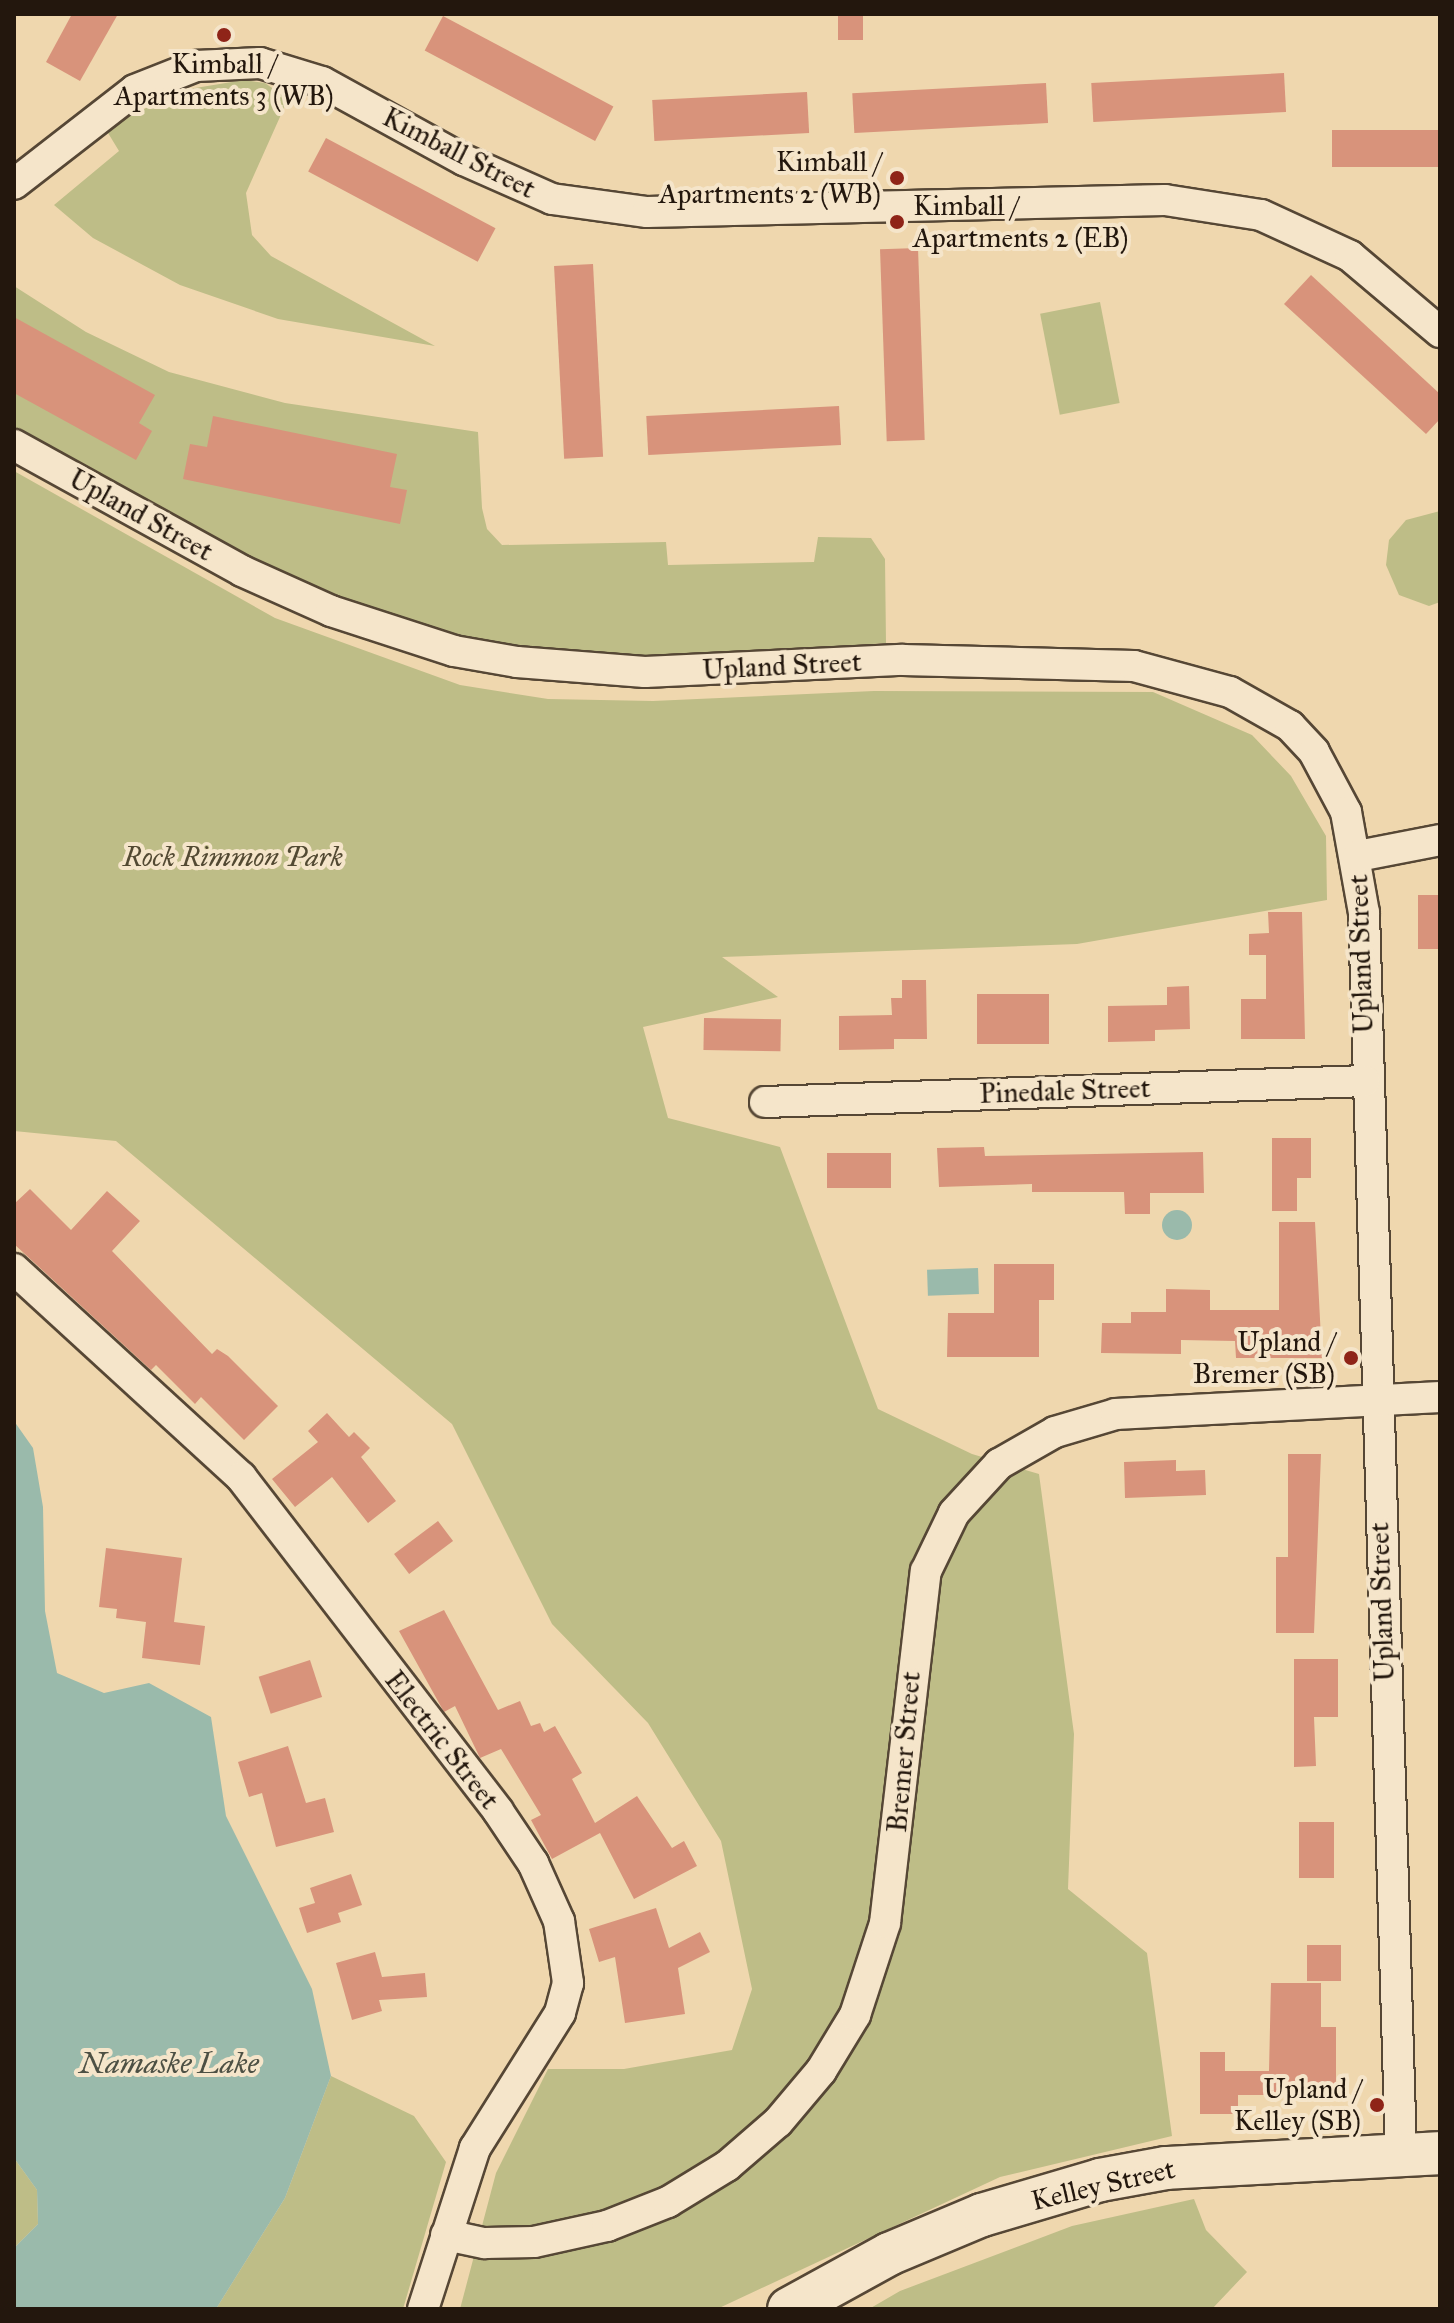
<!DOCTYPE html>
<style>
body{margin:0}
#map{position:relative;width:1454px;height:2323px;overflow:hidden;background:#efd7ae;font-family:"IM FELL Great Primer",serif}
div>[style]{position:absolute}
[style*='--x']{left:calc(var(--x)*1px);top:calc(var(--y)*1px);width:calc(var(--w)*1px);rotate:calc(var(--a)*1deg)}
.green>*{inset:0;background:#bebd87;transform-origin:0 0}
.water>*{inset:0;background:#9abaab;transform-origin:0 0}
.round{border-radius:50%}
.building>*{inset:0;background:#d8937b;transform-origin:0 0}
.roads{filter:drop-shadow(2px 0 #564735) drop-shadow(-2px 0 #564735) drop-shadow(0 2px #564735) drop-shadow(0 -2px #564735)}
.street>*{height:30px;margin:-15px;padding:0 15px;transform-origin:15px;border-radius:15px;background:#f5e5ca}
.secondary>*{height:42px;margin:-21px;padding:0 21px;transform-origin:21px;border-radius:21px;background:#f5e5ca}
.dots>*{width:22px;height:22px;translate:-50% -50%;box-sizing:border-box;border:4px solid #f5e5ca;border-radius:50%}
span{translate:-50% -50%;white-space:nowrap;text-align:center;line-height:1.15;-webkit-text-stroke:8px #f5e5ca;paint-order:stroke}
.poi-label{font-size:28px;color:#23170d}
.right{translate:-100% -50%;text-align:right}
.left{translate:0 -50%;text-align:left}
.street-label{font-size:28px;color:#23170d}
.park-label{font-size:28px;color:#524932;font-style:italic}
.water-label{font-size:30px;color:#4d5044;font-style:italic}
.frame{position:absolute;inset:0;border:16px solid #23170d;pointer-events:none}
</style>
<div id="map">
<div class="green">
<div style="clip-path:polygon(244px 80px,265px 83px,288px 99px,246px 193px,252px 235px,271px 256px,435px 346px,278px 319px,180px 285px,93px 238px,54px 205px,119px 151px,105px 128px,183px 90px)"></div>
<div style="clip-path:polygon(14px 286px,86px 332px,169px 372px,285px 403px,478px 432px,482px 508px,487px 529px,502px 545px,666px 542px,668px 565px,814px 562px,818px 537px,871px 538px,885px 559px,886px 643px,655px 660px,482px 646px,274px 577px,14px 435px)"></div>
<div style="left:1100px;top:302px;width:103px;height:61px;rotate:79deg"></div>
<div style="clip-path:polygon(14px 471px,275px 618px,460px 685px,548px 699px,653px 701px,874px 691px,1153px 692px,1252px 735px,1291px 776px,1326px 836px,1327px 900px,1077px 944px,722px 957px,778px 997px,643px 1027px,668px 1118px,780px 1147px,878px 1409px,972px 1454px,1039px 1474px,1074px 1734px,1068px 1889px,1147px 1953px,1172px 2136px,1000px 2177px,717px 2309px,460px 2309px,496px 2173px,548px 2069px,624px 2069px,732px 2050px,752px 1989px,721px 1841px,648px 1723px,552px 1624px,452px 1424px,116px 1141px,14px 1131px)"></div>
<div style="clip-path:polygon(1440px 511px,1440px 602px,1429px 606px,1399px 595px,1386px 565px,1389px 540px,1406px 520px)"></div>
<div style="clip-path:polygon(331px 2076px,414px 2116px,446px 2162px,403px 2309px,216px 2309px,285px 2198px)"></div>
<div style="clip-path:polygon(14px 2158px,37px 2190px,38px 2224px,14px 2248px)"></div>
<div style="clip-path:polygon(1194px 2199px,1206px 2230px,1247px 2272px,1212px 2309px,869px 2309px,900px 2291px,1072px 2226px)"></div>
</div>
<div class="water">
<div class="round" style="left:1162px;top:1210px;width:30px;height:30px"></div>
<div style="left:978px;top:1268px;width:26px;height:51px;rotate:88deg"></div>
<div style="clip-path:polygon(14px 1421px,33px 1448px,43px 1507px,45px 1611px,57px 1673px,104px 1693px,149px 1683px,211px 1717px,226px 1816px,312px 1989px,331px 2076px,285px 2198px,216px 2309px,14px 2309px,14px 2248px,38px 2224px,37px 2190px,14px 2158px)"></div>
</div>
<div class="building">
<div style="clip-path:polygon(72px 14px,118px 14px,80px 81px,46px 62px)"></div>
<div style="left:838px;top:14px;width:25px;height:26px"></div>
<div style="left:443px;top:16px;width:193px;height:39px;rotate:28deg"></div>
<div style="left:1284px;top:73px;width:39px;height:193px;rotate:87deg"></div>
<div style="left:1046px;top:83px;width:40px;height:194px;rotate:87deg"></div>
<div style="left:807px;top:92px;width:41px;height:155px;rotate:87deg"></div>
<div style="left:1440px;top:130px;width:37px;height:108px;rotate:90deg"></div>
<div style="left:326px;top:138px;width:192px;height:38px;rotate:28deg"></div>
<div style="left:918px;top:248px;width:192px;height:38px;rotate:88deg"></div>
<div style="left:593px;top:264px;width:193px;height:39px;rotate:87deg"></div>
<div style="clip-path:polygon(1311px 275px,1440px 394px,1440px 419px,1426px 434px,1284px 304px)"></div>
<div style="clip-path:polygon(14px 317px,155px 395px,139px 423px,152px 431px,136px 460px,14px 393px)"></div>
<div style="left:839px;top:406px;width:39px;height:193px;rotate:87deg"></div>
<div style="clip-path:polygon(213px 416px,397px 454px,390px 487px,407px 490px,400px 524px,183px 479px,190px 444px,207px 447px)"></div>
<div style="left:1440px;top:895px;width:54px;height:22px;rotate:90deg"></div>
<div style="clip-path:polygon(1268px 912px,1302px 912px,1305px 1039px,1241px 1039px,1241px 999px,1266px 999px,1266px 955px,1249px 955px,1249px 934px,1269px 933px)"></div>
<div style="clip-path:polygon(902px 980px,926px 980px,927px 1039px,894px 1039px,894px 1049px,839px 1050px,839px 1016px,892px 1015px,891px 998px,902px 998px)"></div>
<div style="clip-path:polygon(1189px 986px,1190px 1029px,1155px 1030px,1155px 1041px,1108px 1042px,1108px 1006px,1167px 1005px,1167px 987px)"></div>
<div style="left:1049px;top:994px;width:50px;height:72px;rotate:90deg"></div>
<div style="left:704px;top:1018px;width:77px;height:32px;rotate:1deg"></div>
<div style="clip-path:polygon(1272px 1138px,1311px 1138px,1311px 1178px,1297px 1178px,1297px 1211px,1272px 1211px)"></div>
<div style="clip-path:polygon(984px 1147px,985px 1156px,1203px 1152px,1204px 1193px,1150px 1193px,1150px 1214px,1125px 1214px,1124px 1192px,1032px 1192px,1032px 1184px,939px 1187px,937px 1148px)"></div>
<div style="left:827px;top:1153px;width:64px;height:35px"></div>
<div style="clip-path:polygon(30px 1189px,71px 1230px,107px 1191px,140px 1221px,112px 1251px,212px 1354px,217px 1349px,228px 1356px,278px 1406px,244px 1440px,201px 1397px,195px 1404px,156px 1365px,151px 1370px,14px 1244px,14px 1204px)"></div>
<div style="clip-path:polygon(1279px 1222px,1315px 1222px,1322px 1358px,1236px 1358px,1235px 1341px,1181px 1340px,1181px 1354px,1101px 1353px,1102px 1323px,1131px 1323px,1131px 1312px,1166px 1312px,1166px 1289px,1210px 1290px,1210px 1310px,1279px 1310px)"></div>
<div style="clip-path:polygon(994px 1264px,1054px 1264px,1054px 1300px,1039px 1300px,1039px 1357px,947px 1357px,948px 1313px,994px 1313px)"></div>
<div style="clip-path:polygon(327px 1413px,349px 1437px,354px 1432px,370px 1448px,361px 1457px,396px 1501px,368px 1523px,332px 1477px,295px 1507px,272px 1479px,318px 1442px,308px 1431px)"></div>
<div style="clip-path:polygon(1288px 1454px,1321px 1454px,1314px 1633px,1276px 1633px,1276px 1557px,1288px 1557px)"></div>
<div style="clip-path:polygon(1176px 1460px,1176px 1471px,1205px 1470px,1206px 1495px,1125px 1498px,1124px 1462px)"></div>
<div style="left:438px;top:1521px;width:25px;height:55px;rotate:53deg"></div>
<div style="clip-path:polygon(106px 1548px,182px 1558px,174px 1622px,205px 1626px,200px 1665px,142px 1658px,146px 1622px,116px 1618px,117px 1609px,99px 1607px)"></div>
<div style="clip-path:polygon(444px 1610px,498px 1710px,520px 1701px,531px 1726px,540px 1723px,544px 1732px,555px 1726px,582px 1773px,572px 1779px,595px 1823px,637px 1796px,672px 1848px,684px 1841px,697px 1866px,634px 1899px,600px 1833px,552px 1859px,531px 1820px,541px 1815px,501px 1749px,480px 1758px,455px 1706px,444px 1712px,399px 1631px)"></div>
<div style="clip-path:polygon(1294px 1659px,1338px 1659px,1338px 1717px,1314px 1717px,1316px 1766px,1294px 1767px)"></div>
<div style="left:310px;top:1660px;width:39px;height:54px;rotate:72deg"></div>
<div style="clip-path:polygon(288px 1746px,306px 1803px,325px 1798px,334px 1832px,276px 1847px,262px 1793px,249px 1797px,238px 1762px)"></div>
<div style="left:1299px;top:1822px;width:35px;height:56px"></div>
<div style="clip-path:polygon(351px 1874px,362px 1905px,338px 1913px,341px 1922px,307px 1933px,299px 1908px,315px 1903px,310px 1888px)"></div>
<div style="clip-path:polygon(656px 1908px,669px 1948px,700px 1932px,710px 1952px,678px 1968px,685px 2014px,625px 2023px,615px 1957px,599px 1962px,589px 1929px)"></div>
<div style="left:1307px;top:1945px;width:34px;height:36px"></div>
<div style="clip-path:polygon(375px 1952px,382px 1977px,425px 1973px,427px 1997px,379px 2000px,382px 2011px,352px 2020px,336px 1963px)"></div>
<div style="clip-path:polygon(1271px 1983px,1321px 1983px,1321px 2027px,1336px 2027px,1336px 2095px,1238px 2095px,1238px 2114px,1200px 2114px,1200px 2052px,1225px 2052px,1225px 2071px,1269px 2071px)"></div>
</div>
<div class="roads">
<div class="street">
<div style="--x:14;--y:184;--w:153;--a:-37.8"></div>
<div style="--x:135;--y:90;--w:66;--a:-21.5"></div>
<div style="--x:196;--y:66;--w:64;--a:-2.7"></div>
<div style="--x:260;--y:63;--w:65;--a:17"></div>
<div style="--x:322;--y:82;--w:162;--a:28.8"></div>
<div style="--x:464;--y:160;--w:96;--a:23.9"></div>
<div style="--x:552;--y:199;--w:96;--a:7.8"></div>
<div style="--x:647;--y:212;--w:518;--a:-1.33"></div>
<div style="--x:1165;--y:200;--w:97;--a:8.9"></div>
<div style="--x:1261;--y:215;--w:98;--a:24.7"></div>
<div style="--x:1350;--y:256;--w:118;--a:40.2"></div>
<div style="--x:14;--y:445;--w:260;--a:28.9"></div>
<div style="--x:242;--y:571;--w:98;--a:24.2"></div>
<div style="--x:331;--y:611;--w:129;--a:18"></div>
<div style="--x:454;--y:651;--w:64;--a:9.9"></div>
<div style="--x:517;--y:662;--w:128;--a:4.5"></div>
<div style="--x:645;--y:672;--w:258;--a:-2.7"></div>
<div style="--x:903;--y:660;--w:231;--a:1.5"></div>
<div style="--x:1134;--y:666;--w:99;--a:15.2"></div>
<div style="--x:1230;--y:692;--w:69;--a:29.5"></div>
<div style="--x:1290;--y:726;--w:35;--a:47"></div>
<div style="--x:1314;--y:752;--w:68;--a:61.9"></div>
<div style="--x:1346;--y:812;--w:103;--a:79.9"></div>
<div style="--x:1364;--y:913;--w:1243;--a:88.29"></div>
<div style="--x:1358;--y:856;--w:84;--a:-11"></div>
<div style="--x:765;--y:1102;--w:600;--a:-2"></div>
<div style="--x:14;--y:1269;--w:308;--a:42.5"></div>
<div style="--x:241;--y:1477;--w:421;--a:52.4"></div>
<div style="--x:498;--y:1811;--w:63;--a:56.1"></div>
<div style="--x:533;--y:1863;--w:64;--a:65.9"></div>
<div style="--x:559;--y:1921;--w:63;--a:81.7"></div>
<div style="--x:568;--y:1983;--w:31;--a:105"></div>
<div style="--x:560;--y:2013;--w:160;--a:122.2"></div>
<div style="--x:475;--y:2148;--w:169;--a:107.9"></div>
<div style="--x:446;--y:2235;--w:40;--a:12"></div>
<div style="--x:485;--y:2243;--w:49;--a:-1.2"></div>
<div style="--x:534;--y:2242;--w:75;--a:-12.4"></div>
<div style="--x:607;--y:2226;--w:66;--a:-21.5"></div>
<div style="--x:668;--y:2202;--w:69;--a:-31.4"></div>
<div style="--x:727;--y:2166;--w:67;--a:-40.8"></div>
<div style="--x:778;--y:2122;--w:67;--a:-49.9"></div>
<div style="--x:821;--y:2071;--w:66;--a:-58.7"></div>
<div style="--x:855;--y:2015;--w:97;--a:-71.9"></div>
<div style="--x:885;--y:1923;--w:354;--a:-83.4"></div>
<div style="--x:926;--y:1571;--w:64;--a:-64.2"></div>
<div style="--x:954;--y:1513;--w:67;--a:-47.4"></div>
<div style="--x:999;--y:1464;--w:64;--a:-29.7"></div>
<div style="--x:1055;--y:1432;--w:64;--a:-16.4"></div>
<div style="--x:1116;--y:1414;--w:324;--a:-3"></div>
</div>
<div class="secondary">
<div style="--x:789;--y:2309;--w:114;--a:-28.8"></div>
<div style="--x:889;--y:2254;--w:101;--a:-22.8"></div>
<div style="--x:982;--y:2215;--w:123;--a:-16.5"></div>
<div style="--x:1100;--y:2180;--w:67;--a:-10.3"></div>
<div style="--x:1166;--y:2168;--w:274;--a:-3.1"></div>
</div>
</div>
<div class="dots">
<div style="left:224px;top:35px;background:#8f2418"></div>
<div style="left:897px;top:178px;background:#8f2418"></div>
<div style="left:897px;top:222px;background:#8f2418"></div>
<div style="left:1351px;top:1358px;background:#8f2418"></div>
<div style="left:1377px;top:2105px;background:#8f2418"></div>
</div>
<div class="poi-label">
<span style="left:224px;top:80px">Kimball /<br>Apartments 3 (WB)</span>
<span class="right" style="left:881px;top:178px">Kimball /<br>Apartments 2 (WB)</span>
<span class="left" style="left:913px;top:222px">Kimball /<br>Apartments 2 (EB)</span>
<span class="right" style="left:1335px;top:1358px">Upland /<br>Bremer (SB)</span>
<span class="right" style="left:1361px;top:2105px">Upland /<br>Kelley (SB)</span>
</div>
<div class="street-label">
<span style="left:459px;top:153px;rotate:27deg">Kimball Street</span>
<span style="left:141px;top:515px;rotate:29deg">Upland Street</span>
<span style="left:782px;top:666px;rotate:-3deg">Upland Street</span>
<span style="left:1361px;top:954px;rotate:-92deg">Upland Street</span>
<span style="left:1065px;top:1091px;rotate:-2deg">Pinedale Street</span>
<span style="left:1382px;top:1602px;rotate:-92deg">Upland Street</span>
<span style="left:442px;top:1740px;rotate:52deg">Electric Street</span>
<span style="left:904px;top:1752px;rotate:-85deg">Bremer Street</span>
<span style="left:1103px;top:2185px;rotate:-13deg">Kelley Street</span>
</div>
<div class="park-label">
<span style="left:233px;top:857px">Rock Rimmon Park</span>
</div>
<div class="water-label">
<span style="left:169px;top:2063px">Namaske Lake</span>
</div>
<div class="frame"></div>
</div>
